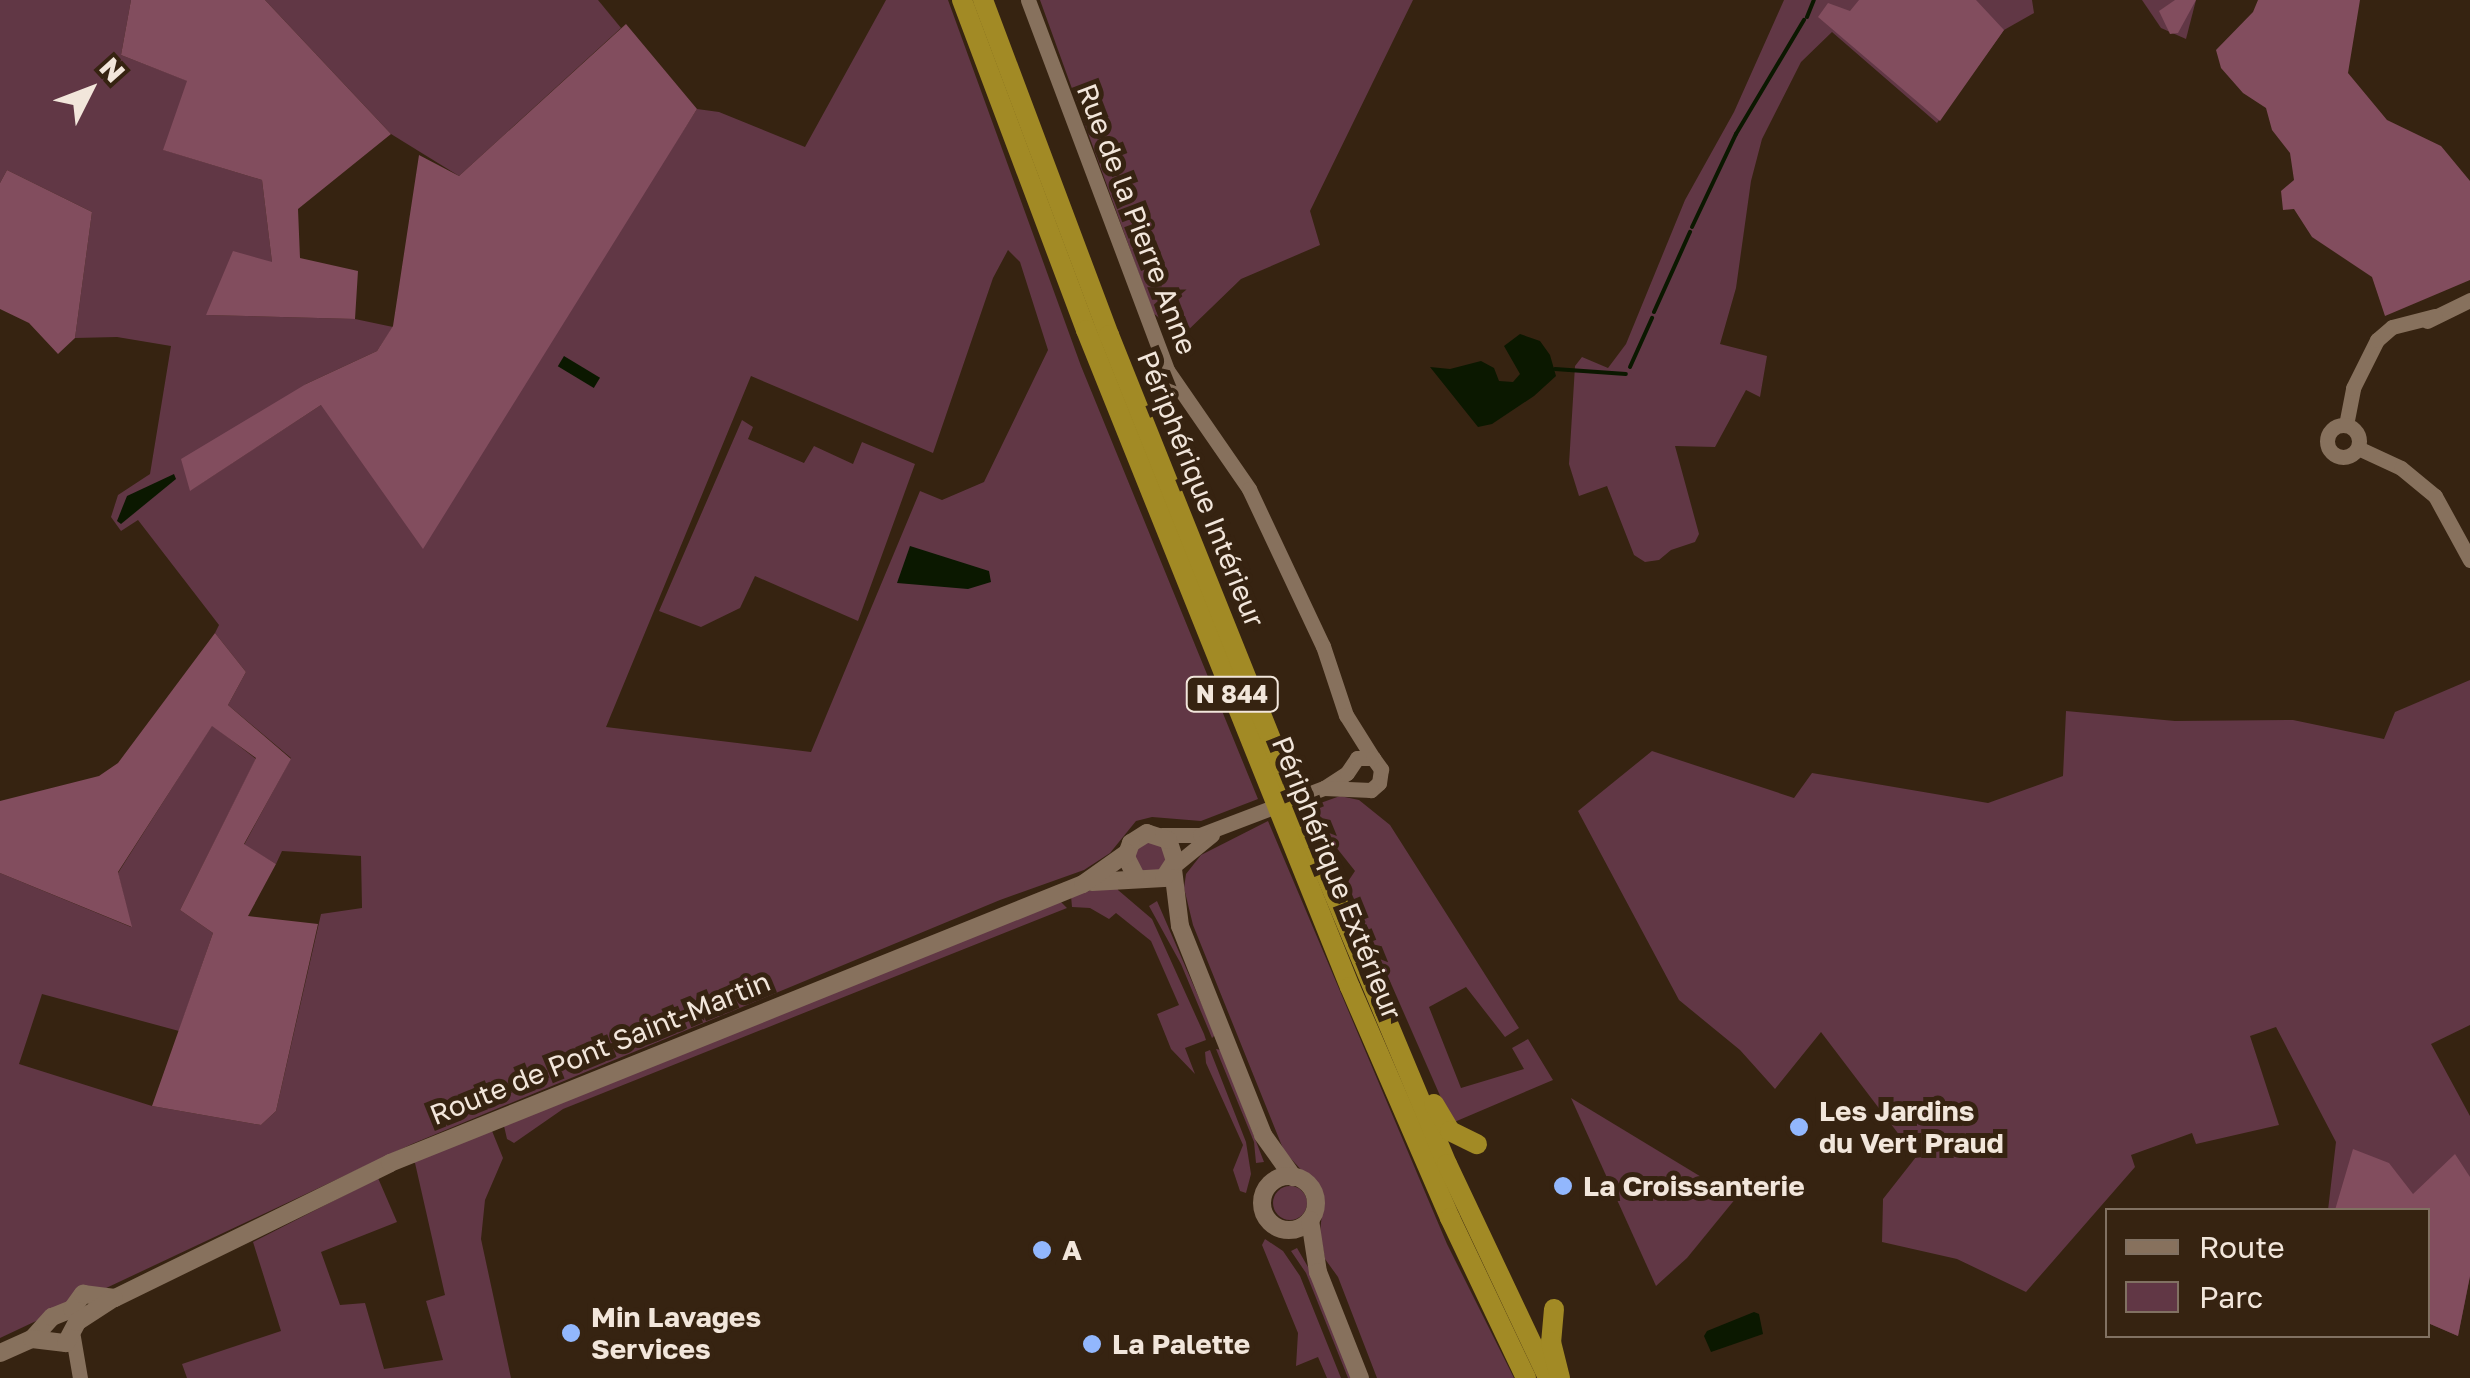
<!DOCTYPE html>
<meta charset="utf-8">
<style>
body{margin:0}
#map{position:relative;width:2470px;height:1378px;overflow:hidden;background:#362311;font-family:"Golos Text",sans-serif}
div>[style]{position:absolute}
[style*='--x']{left:calc(var(--x)*1px);top:calc(var(--y)*1px);width:calc(var(--w)*1px);rotate:calc(var(--a)*1deg)}
.green>*{inset:0;background:#613745}
.round{border-radius:50%}
.forest>*{inset:0;background:#824d5e}
.water>*{inset:0;background:#0b1800;transform-origin:0 0}
.stream>*{height:4px;margin:-2px;padding:0 2px;transform-origin:2px;border-radius:2px;background:#0b1800}
.tertiary>*{height:15px;margin:-7.5px;padding:0 7.5px;transform-origin:7.5px;border-radius:7.5px;background:#87715d}
.tertiary>.ring{margin:-7.5px;padding:0;box-sizing:content-box;background:none;border:15px solid #87715d;border-radius:50%}
.secondary>*{height:18px;margin:-9px;padding:0 9px;transform-origin:9px;border-radius:9px;background:#87715d}
.secondary>.ring{margin:-9px;padding:0;box-sizing:content-box;background:none;border:18px solid #87715d;border-radius:50%}
.trunk>*{height:20px;margin:-10px;padding:0 10px;transform-origin:10px;border-radius:10px;background:#a28a25}
.dots>*{width:28px;height:28px;translate:-50% -50%;box-sizing:border-box;border:5px solid #362311;border-radius:50%}
span{translate:-50% -50%;white-space:nowrap;text-align:center;line-height:1.15;-webkit-text-stroke:10px #362311;paint-order:stroke}
.shield-label span{padding:2px 8px;background:#362311;border:2px solid;border-radius:8px;-webkit-text-stroke-width:0}
.shield-label{font-size:25px;color:#f2e6db;font-weight:700}
.street-label{font-size:28px;color:#f2e6db}
.poi-label{font-size:28px;color:#f2e6db;font-weight:700}
.left{translate:0 -50%;text-align:left}
.legend{position:absolute;left:2105px;top:1208px;width:325px;height:130px;box-sizing:border-box;background:#362311;border:2px solid #817162;margin:0;padding:12px 18px;list-style:none;font-size:30px;color:#f2e6db}
.legend li{display:flex;align-items:center;gap:20px;height:50px}
.legend b{width:50px;border:2px solid #817162}
.north{position:absolute;left:40px;top:40px;width:100px;height:100px;-webkit-text-stroke:8px #362311;paint-order:stroke;rotate:48deg;font-size:28px;font-weight:700;line-height:40px;text-align:center;color:#f2e6db}
.north::after{content:'';display:block;margin:auto;width:35px;height:45px;background:#f2e6db;clip-path:polygon(50% 0,100% 100%,50% 72%,0 100%)}
</style>
<div id="map">
<div class="green">
<div style="clip-path:polygon(evenodd,0 0,131px 0,121px 55px,188px 81px,164px 150px,262px 180px,272px 262px,207px 315px,355px 319px,393px 327px,377px 351px,306px 384px,191px 490px,321px 405px,605px 252px,697px 109px,719px 112px,805px 147px,886px 0,948px 0,1081px 366px,1258px 799px,1201px 821px,1152px 817px,1136px 821px,1110px 853px,1084px 870px,1000px 900px,412px 1144px,0 1338px,0 873px,131px 927px,118px 873px,212px 725px,256px 759px,180px 910px,213px 933px,179px 1031px,42px 994px,19px 1064px,152px 1106px,261px 1125px,276px 1111px,321px 914px,362px 908px,361px 856px,282px 851px,276px 864px,244px 845px,291px 758px,228px 705px,246px 672px,215px 633px,219px 625px,138px 520px,121px 531px,111px 517px,118px 495px,150px 474px,171px 346px,117px 337px,75px 338px,92px 212px,7px 170px,0 183px,0 0,1008px 250px,1020px 262px,1048px 350px,984px 482px,942px 500px,920px 491px,811px 752px,606px 727px,751px 376px,933px 453px,993px 278px,1008px 250px)"></div>
<div style="clip-path:polygon(265px 0,598px 0,621px 28px,459px 176px,391px 134px)"></div>
<div style="clip-path:polygon(1040px 0,1413px 0,1310px 211px,1320px 245px,1241px 279px,1181px 337px,1169px 332px,1167px 324px,1153px 313px)"></div>
<div style="clip-path:polygon(1784px 0,2032px 0,2034px 13px,2004px 30px,1937px 123px,1832px 32px,1801px 62px,1762px 139px,1751px 181px,1736px 288px,1720px 344px,1767px 356px,1760px 397px,1746px 390px,1715px 447px,1675px 446px,1699px 534px,1695px 542px,1671px 550px,1659px 560px,1645px 562px,1634px 555px,1607px 486px,1579px 496px,1569px 464px,1575px 366px,1582px 357px,1608px 368px,1626px 344px,1685px 200px,1734px 112px)"></div>
<div style="clip-path:polygon(2142px 0,2196px 0,2186px 39px,2161px 28px)"></div>
<div style="clip-path:polygon(742px 420px,753px 427px,748px 439px,804px 463px,814px 446px,853px 464px,862px 442px,915px 464px,858px 621px,755px 576px,740px 608px,701px 627px,659px 611px)"></div>
<div style="clip-path:polygon(2470px 680px,2470px 1025px,2431px 1044px,2470px 1116px,2470px 1276px,2458px 1336px,2428px 1323px,2428px 1210px,2328px 1210px,2336px 1142px,2276px 1027px,2250px 1036px,2279px 1125px,2196px 1144px,2192px 1133px,2131px 1155px,2135px 1167px,2026px 1292px,1957px 1259px,1882px 1242px,1883px 1199px,1916px 1157px,1821px 1032px,1775px 1089px,1740px 1050px,1679px 1000px,1578px 811px,1652px 751px,1794px 798px,1812px 773px,1988px 803px,2063px 776px,2066px 711px,2175px 721px,2293px 720px,2384px 739px,2395px 712px)"></div>
<div style="clip-path:polygon(1340px 796px,1359px 800px,1390px 825px,1519px 1028px,1505px 1037px,1466px 987px,1429px 1007px,1461px 1088px,1524px 1069px,1512px 1048px,1528px 1039px,1553px 1080px,1452px 1123px,1347px 883px,1355px 871px,1332px 842px,1315px 805px)"></div>
<div style="clip-path:polygon(1268px 821px,1447px 1244px,1514px 1378px,1377px 1378px,1338px 1277px,1325px 1259px,1320px 1232px,1324px 1195px,1284px 1151px,1193px 925px,1184px 888px,1186px 874px,1201px 855px)"></div>
<div style="clip-path:polygon(1144px 841px,1160px 842px,1169px 857px,1161px 872px,1143px 873px,1133px 854px)"></div>
<div style="clip-path:polygon(1117px 883px,1118px 890px,1152px 919px,1204px 1034px,1206px 1040px,1185px 1048px,1195px 1074px,1171px 1049px,1157px 1014px,1179px 1005px,1151px 941px,1116px 913px,1109px 919px,1090px 908px,1072px 907px,1071px 896px)"></div>
<div style="clip-path:polygon(1060px 901px,1067px 908px,563px 1109px,514px 1143px,507px 1139px,504px 1126px)"></div>
<div style="clip-path:polygon(1157px 901px,1215px 1035px,1212px 1038px,1181px 964px,1149px 906px)"></div>
<div style="clip-path:polygon(1216px 1049px,1221px 1050px,1264px 1162px,1256px 1163px,1254px 1142px)"></div>
<div style="clip-path:polygon(1210px 1050px,1246px 1142px,1251px 1174px,1246px 1193px,1240px 1191px,1233px 1170px,1243px 1145px,1206px 1063px,1205px 1052px)"></div>
<div style="clip-path:polygon(1571px 1098px,1736px 1198px,1687px 1258px,1656px 1286px)"></div>
<div style="clip-path:polygon(492px 1131px,503px 1158px,485px 1200px,481px 1239px,511px 1378px,187px 1378px,182px 1364px,281px 1331px,253px 1242px,378px 1178px,397px 1222px,321px 1252px,340px 1305px,365px 1303px,384px 1369px,443px 1360px,426px 1301px,445px 1295px,415px 1163px,409px 1163px)"></div>
<div class="round" style="left:1273px;top:1186px;width:34px;height:34px"></div>
<div style="clip-path:polygon(1265px 1239px,1283px 1251px,1300px 1276px,1341px 1378px,1327px 1378px,1318px 1357px,1296px 1366px,1298px 1333px,1262px 1245px)"></div>
<div style="clip-path:polygon(1297px 1248px,1315px 1279px,1354px 1378px,1348px 1378px,1306px 1273px,1291px 1251px)"></div>
</div>
<div class="forest">
<div style="clip-path:polygon(131px 0,265px 0,391px 134px,298px 209px,300px 258px,358px 271px,355px 319px,206px 315px,233px 251px,272px 262px,262px 180px,163px 150px,187px 81px,121px 55px)"></div>
<div style="clip-path:polygon(1859px 0,1976px 0,2004px 30px,1940px 121px,1818px 17px,1828px 3px,1850px 11px)"></div>
<div style="clip-path:polygon(2175px 0,2196px 0,2178px 33px,2170px 34px,2159px 11px)"></div>
<div style="clip-path:polygon(2258px 0,2360px 0,2348px 73px,2387px 120px,2441px 146px,2470px 181px,2470px 280px,2385px 316px,2372px 277px,2312px 237px,2294px 209px,2283px 210px,2281px 191px,2294px 180px,2290px 153px,2272px 130px,2266px 108px,2243px 93px,2221px 68px,2216px 50px,2253px 12px)"></div>
<div style="clip-path:polygon(626px 24px,697px 109px,423px 549px,321px 405px,190px 491px,181px 459px,306px 384px,377px 351px,393px 326px,419px 155px,459px 176px)"></div>
<div style="clip-path:polygon(7px 170px,92px 212px,75px 338px,58px 354px,29px 323px,0 309px,0 183px)"></div>
<div style="clip-path:polygon(215px 633px,246px 672px,228px 705px,291px 759px,244px 844px,276px 864px,248px 916px,318px 924px,276px 1111px,261px 1125px,152px 1106px,213px 933px,180px 910px,256px 758px,212px 726px,118px 872px,132px 927px,0 873px,0 801px,99px 776px,118px 763px)"></div>
<div style="clip-path:polygon(2353px 1149px,2389px 1163px,2413px 1194px,2455px 1154px,2470px 1177px,2470px 1276px,2458px 1336px,2428px 1323px,2428px 1210px,2335px 1210px)"></div>
</div>
<div class="water">
<div style="clip-path:polygon(1520px 334px,1540px 341px,1550px 355px,1556px 376px,1534px 396px,1492px 424px,1478px 427px,1430px 367px,1450px 369px,1481px 361px,1494px 368px,1499px 381px,1513px 382px,1520px 374px,1504px 346px)"></div>
<div style="left:564px;top:356px;width:42px;height:12px;rotate:31deg"></div>
<div style="clip-path:polygon(174px 474px,176px 479px,121px 524px,117px 521px,127px 496px)"></div>
<div style="clip-path:polygon(910px 546px,989px 571px,991px 582px,968px 589px,897px 583px)"></div>
<div style="clip-path:polygon(1754px 1312px,1759px 1314px,1763px 1334px,1711px 1352px,1704px 1336px,1707px 1331px)"></div>
</div>
<div class="stream">
<div style="--x:1807;--y:17;--w:18;--a:-68"></div>
<div style="--x:1692;--y:227;--w:103;--a:-64.7"></div>
<div style="--x:1736;--y:134;--w:133;--a:-59.2"></div>
<div style="--x:1654;--y:312;--w:88;--a:-65.8"></div>
<div style="--x:1630;--y:367;--w:54;--a:-65.8"></div>
<div style="--x:1555;--y:369;--w:71;--a:4"></div>
</div>
<div class="tertiary">
<div style="--x:1028;--y:0;--w:395;--a:69.4"></div>
<div style="--x:1167;--y:370;--w:145;--a:55.4"></div>
<div style="--x:1249;--y:489;--w:174;--a:64.8"></div>
<div style="--x:1323;--y:646;--w:73;--a:71.6"></div>
<div style="--x:1346;--y:715;--w:51;--a:57.9"></div>
<div style="--x:2427;--y:321;--w:48;--a:-26"></div>
<div style="--x:2346;--y:425;--w:38;--a:-79"></div>
<div style="--x:2353;--y:388;--w:54;--a:-63.4"></div>
<div style="--x:2377;--y:340;--w:20;--a:-41"></div>
<div style="--x:2392;--y:327;--w:44;--a:-14.3"></div>
<div class="ring" style="left:2327px;top:425px;width:17px;height:17px"></div>
<div style="--x:2358;--y:448;--w:47;--a:24.9"></div>
<div style="--x:2401;--y:468;--w:44;--a:39.5"></div>
<div style="--x:2435;--y:496;--w:73;--a:61.3"></div>
<div style="--x:1162;--y:835;--w:38;--a:0"></div>
<div style="--x:1200;--y:835;--w:133;--a:-20.8"></div>
<div style="--x:1324;--y:788;--w:27;--a:-33"></div>
<div style="--x:1347;--y:773;--w:18;--a:-56"></div>
<div style="--x:1357;--y:758;--w:16;--a:0"></div>
<div style="--x:1373;--y:758;--w:14;--a:54"></div>
<div style="--x:1381;--y:769;--w:14;--a:98"></div>
<div style="--x:1379;--y:783;--w:11;--a:139"></div>
<div style="--x:1371;--y:790;--w:47;--a:-177.6"></div>
<div style="--x:1174;--y:866;--w:49;--a:-39.2"></div>
<div style="--x:73;--y:1337;--w:42;--a:80.3"></div>
</div>
<div class="secondary">
<div style="--x:1173;--y:869;--w:57;--a:83"></div>
<div style="--x:1180;--y:926;--w:225;--a:68.3"></div>
<div style="--x:1263;--y:1135;--w:52;--a:54.5"></div>
<div style="--x:1092;--y:882;--w:72;--a:-3.2"></div>
<div style="--x:1164;--y:878;--w:20;--a:-57"></div>
<div style="--x:1175;--y:861;--w:22;--a:-108"></div>
<div style="--x:1168;--y:840;--w:22;--a:-162"></div>
<div style="--x:1147;--y:833;--w:19;--a:148"></div>
<div style="--x:1131;--y:843;--w:15;--a:110"></div>
<div style="--x:1126;--y:857;--w:22;--a:63"></div>
<div class="ring" style="left:1262px;top:1176px;width:36px;height:36px"></div>
<div style="--x:1310;--y:1220;--w:53;--a:81.3"></div>
<div style="--x:1318;--y:1272;--w:114;--a:68.4"></div>
<div style="--x:32;--y:1339;--w:30;--a:-48"></div>
<div style="--x:52;--y:1317;--w:22;--a:-22"></div>
<div style="--x:72;--y:1309;--w:19;--a:-54"></div>
<div style="--x:83;--y:1294;--w:32;--a:7"></div>
<div style="--x:115;--y:1298;--w:306;--a:-26.1"></div>
<div style="--x:390;--y:1163;--w:747;--a:-21.93"></div>
<div style="--x:1083;--y:884;--w:54;--a:-35.2"></div>
<div style="--x:0;--y:1353;--w:35;--a:-24"></div>
<div style="--x:32;--y:1339;--w:34;--a:7"></div>
<div style="--x:66;--y:1343;--w:24;--a:-62"></div>
<div style="--x:77;--y:1322;--w:44;--a:-33"></div>
</div>
<div class="trunk">
<div style="--x:962;--y:0;--w:353;--a:69.4"></div>
<div style="--x:1086;--y:330;--w:708;--a:68.11"></div>
<div style="--x:1350;--y:987;--w:252;--a:66.6"></div>
<div style="--x:1450;--y:1218;--w:177;--a:64.6"></div>
<div style="--x:983;--y:0;--w:358;--a:69.4"></div>
<div style="--x:1109;--y:335;--w:548;--a:68.16"></div>
<div style="--x:1313;--y:844;--w:347;--a:67.3"></div>
<div style="--x:1447;--y:1164;--w:237;--a:64.7"></div>
<div style="--x:1434;--y:1104;--w:31;--a:59"></div>
<div style="--x:1450;--y:1131;--w:30;--a:26"></div>
<div style="--x:1554;--y:1309;--w:33;--a:95"></div>
<div style="--x:1551;--y:1342;--w:37;--a:76"></div>
</div>
<div class="dots">
<div style="left:1799px;top:1127px;background:#92b7fd"></div>
<div style="left:1563px;top:1186px;background:#92b7fd"></div>
<div style="left:1042px;top:1250px;background:#92b7fd"></div>
<div style="left:571px;top:1333px;background:#92b7fd"></div>
<div style="left:1092px;top:1344px;background:#92b7fd"></div>
</div>
<div class="shield-label">
<span style="left:1232px;top:694px">N 844</span>
</div>
<div class="street-label">
<span style="left:1137px;top:219px;rotate:69deg">Rue de la Pierre Anne</span>
<span style="left:1201px;top:489px;rotate:68deg">Périphérique Intérieur</span>
<span style="left:1337px;top:878px;rotate:68deg">Périphérique Extérieur</span>
<span style="left:600px;top:1048px;rotate:-22deg">Route de Pont Saint-Martin</span>
</div>
<div class="poi-label">
<span class="left" style="left:1819px;top:1127px">Les Jardins<br>du Vert Praud</span>
<span class="left" style="left:1583px;top:1186px">La Croissanterie</span>
<span class="left" style="left:1062px;top:1250px">A</span>
<span class="left" style="left:591px;top:1333px">Min Lavages<br>Services</span>
<span class="left" style="left:1112px;top:1344px">La Palette</span>
</div>
<ul class="legend">
<li><b style="height:12px;background:#87715d"></b>Route</li>
<li><b style="height:28px;background:#613745"></b>Parc</li>
</ul>
<div class="north">N</div>
</div>
